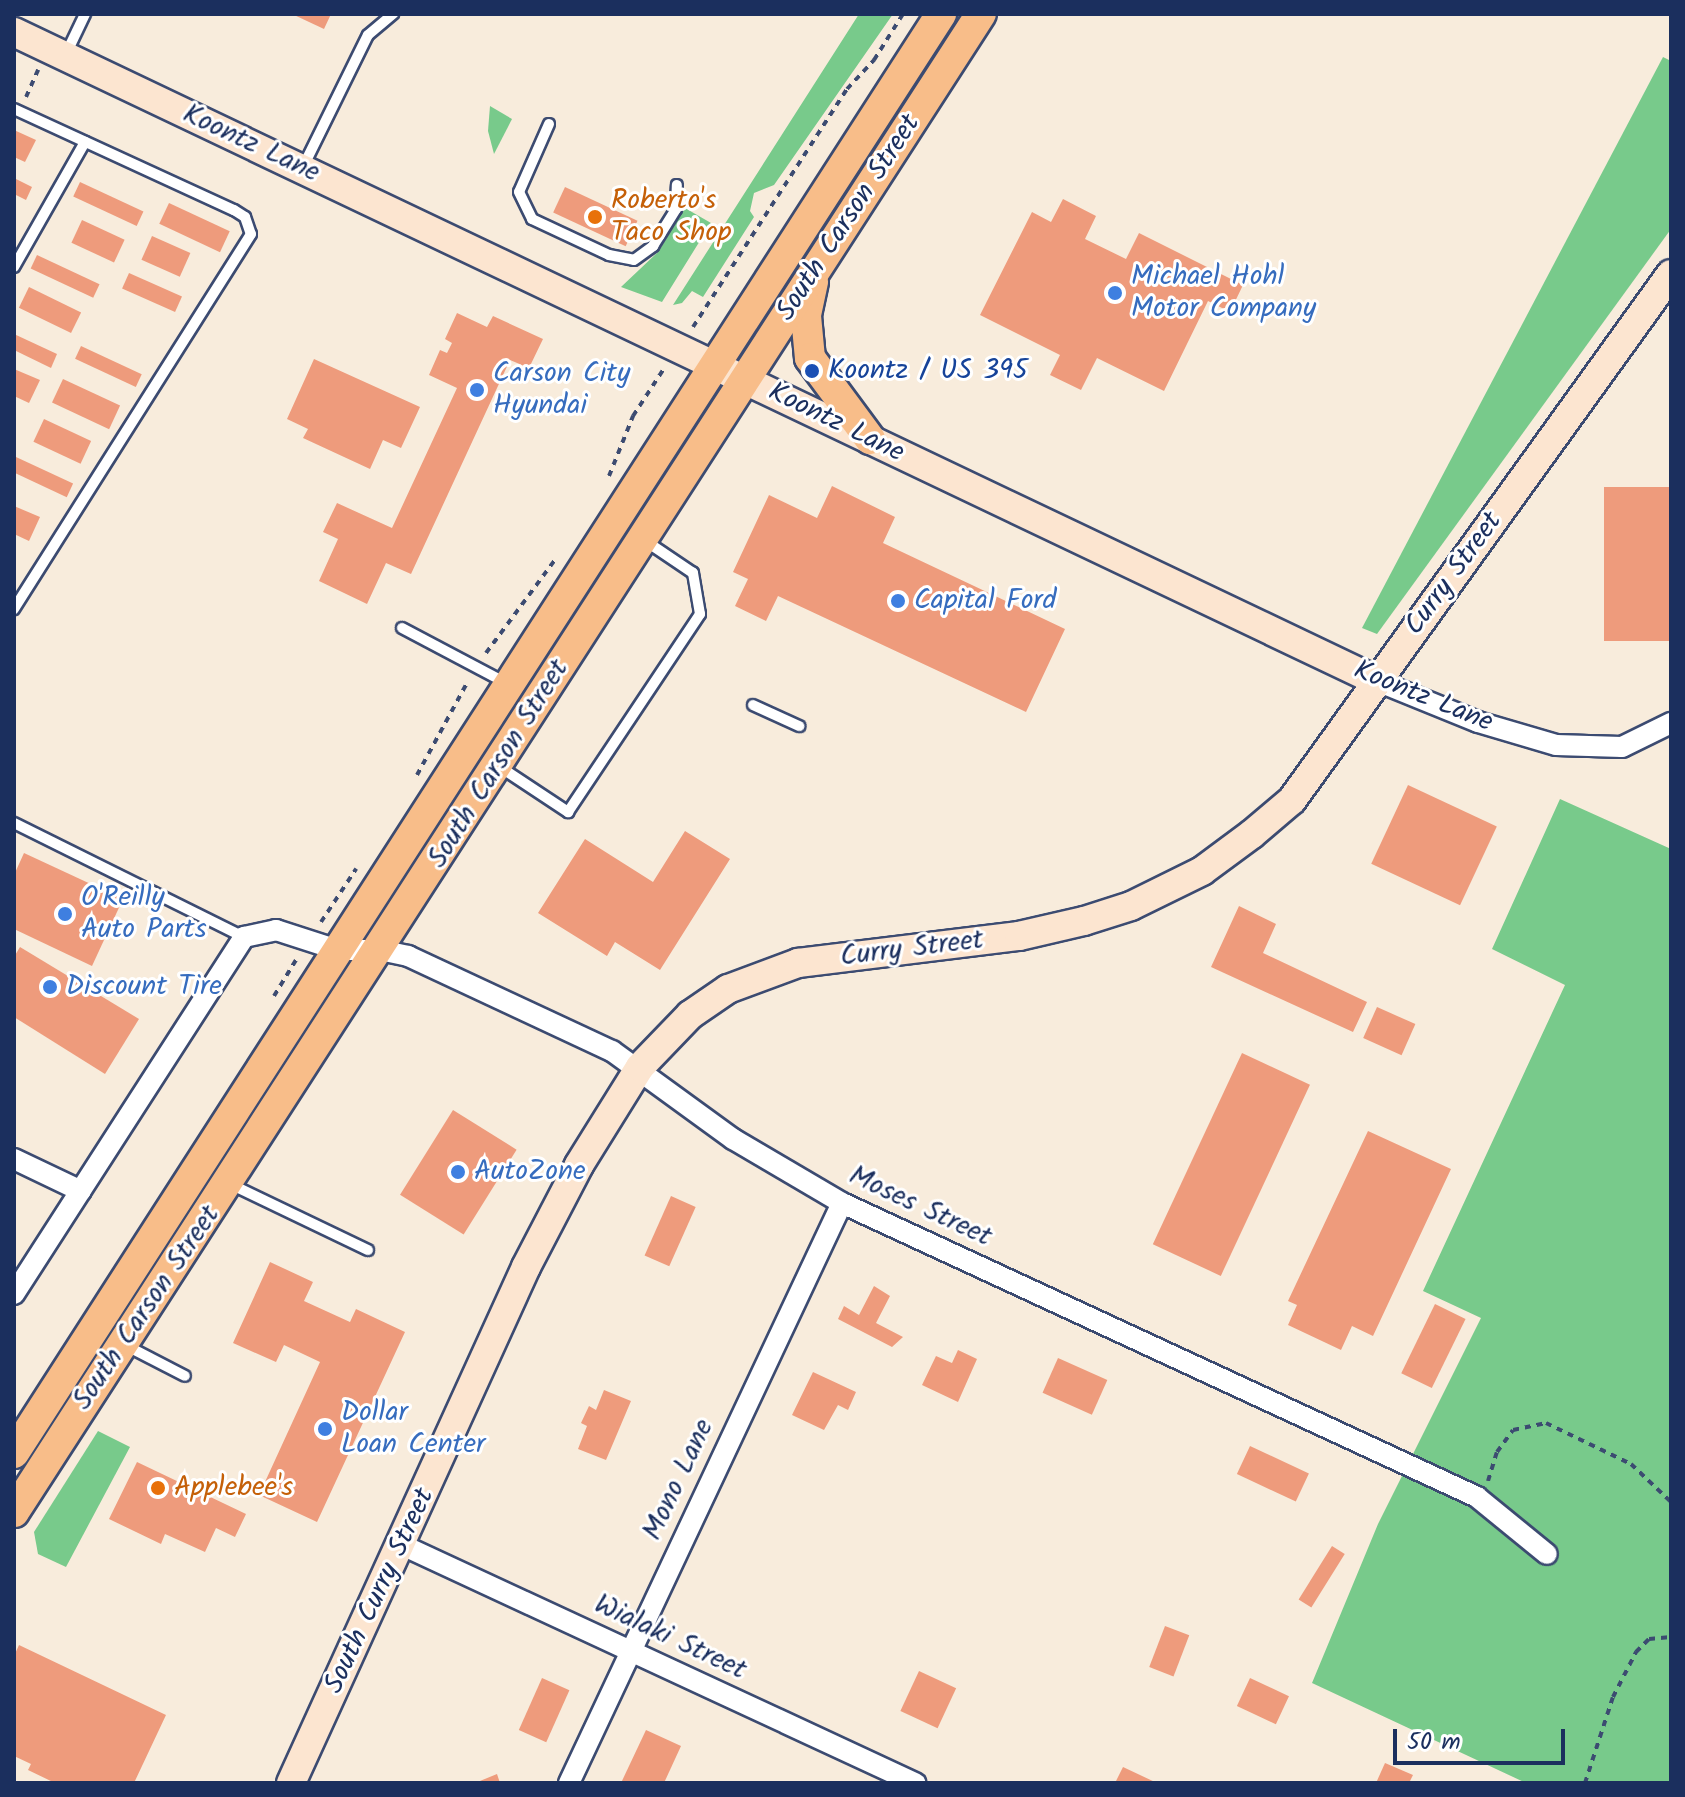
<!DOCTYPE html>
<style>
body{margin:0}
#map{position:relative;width:1685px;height:1797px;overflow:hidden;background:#f8ecdc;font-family:Kalam,sans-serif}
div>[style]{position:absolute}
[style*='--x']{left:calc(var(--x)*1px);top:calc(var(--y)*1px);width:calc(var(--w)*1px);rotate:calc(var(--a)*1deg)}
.green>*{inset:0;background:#78ca8b}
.building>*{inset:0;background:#ee9b7c;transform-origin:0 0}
.path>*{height:4px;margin-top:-2px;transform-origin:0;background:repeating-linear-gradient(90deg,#3c4b71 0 6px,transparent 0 12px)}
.roads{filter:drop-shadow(2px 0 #3c4b71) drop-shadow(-2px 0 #3c4b71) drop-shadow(0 2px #3c4b71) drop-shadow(0 -2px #3c4b71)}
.lane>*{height:10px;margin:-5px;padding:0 5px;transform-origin:5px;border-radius:5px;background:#fff}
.street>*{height:20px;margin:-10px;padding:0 10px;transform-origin:10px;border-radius:10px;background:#fff}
.secondary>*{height:28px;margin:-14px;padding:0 14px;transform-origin:14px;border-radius:14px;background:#fce5d0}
.primary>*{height:30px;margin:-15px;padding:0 15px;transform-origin:15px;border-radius:15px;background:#f8bd89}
.dots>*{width:22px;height:22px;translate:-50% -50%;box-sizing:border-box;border:4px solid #fff;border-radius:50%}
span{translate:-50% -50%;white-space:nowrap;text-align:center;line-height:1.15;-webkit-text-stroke:6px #fff;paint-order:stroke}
.street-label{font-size:28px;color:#1b2f5e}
.food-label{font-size:28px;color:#c56008}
.left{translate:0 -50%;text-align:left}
.shop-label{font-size:28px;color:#366cbe}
.transit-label{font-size:28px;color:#164399}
.frame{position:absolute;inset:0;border:16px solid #1b2f5e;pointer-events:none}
.scale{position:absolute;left:1393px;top:1729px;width:172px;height:36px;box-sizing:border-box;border:4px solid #1b2f5e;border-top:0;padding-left:10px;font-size:24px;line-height:28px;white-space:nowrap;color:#1b2f5e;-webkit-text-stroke:6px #fff;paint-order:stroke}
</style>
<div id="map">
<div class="green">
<div style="clip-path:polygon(859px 14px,893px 14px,774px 185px,754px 193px,750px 211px,754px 217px,703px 297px,692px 291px,682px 303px,673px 305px)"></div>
<div style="clip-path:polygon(1663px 57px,1671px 61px,1671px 229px,1377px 634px,1362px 628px)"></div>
<div style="clip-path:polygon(490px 106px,512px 119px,494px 154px,488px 131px)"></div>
<div style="clip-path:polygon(685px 208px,711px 223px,662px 302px,621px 287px,658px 252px)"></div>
<div style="clip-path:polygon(1560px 799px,1671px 849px,1671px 1783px,1526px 1783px,1312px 1683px,1378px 1524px,1481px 1318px,1423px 1291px,1565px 985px,1492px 949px)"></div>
<div style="clip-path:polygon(98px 1431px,130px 1447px,66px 1567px,38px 1554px,34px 1532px)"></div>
</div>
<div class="building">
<div style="clip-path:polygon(292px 14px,331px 14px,324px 29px)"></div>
<div style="clip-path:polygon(14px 130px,36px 140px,25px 162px,14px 157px)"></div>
<div style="clip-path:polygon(14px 178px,32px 187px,26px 200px,14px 194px)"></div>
<div style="left:80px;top:182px;width:70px;height:16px;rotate:25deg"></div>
<div style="left:565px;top:187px;width:80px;height:28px;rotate:25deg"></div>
<div style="clip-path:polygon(1063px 199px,1096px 216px,1085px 239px,1126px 259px,1139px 233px,1243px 285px,1230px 312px,1208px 301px,1164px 391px,1097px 358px,1081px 390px,1050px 375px,1060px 355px,980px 315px,1032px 212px,1051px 222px)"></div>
<div style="left:169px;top:203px;width:67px;height:23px;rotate:25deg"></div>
<div style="left:82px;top:220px;width:47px;height:25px;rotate:25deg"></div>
<div style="left:152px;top:236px;width:42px;height:26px;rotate:24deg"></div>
<div style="left:37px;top:255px;width:69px;height:15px;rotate:25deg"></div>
<div style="left:129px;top:273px;width:58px;height:17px;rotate:24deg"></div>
<div style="left:29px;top:287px;width:58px;height:23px;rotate:26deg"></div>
<div style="clip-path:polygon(457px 313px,487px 327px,493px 316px,543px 339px,529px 368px,510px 360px,411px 574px,386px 563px,367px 604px,319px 581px,338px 539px,323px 532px,337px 503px,392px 528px,457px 388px,429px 375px,440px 350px,447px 353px,452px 343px,445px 339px)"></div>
<div style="clip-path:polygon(14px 334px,57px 354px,51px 368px,14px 350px)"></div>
<div style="left:81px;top:346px;width:67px;height:14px;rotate:25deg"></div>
<div style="clip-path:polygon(314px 359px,420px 407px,401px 448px,383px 440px,370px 469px,303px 438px,308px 429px,287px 419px)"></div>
<div style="clip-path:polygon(14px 369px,40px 380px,29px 403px,14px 396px)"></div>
<div style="left:63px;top:379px;width:63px;height:26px;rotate:25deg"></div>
<div style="left:44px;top:419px;width:52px;height:25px;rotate:25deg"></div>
<div style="left:16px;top:457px;width:63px;height:15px;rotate:25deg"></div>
<div style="clip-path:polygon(832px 486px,895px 517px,883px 543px,1065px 629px,1026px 712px,778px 596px,766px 621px,735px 606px,748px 579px,733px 572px,769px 495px,817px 518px)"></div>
<div style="left:1604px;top:487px;width:67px;height:154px"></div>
<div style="clip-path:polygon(14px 506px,40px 517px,29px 541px,14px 534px)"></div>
<div style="left:1408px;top:785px;width:98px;height:87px;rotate:25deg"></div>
<div style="clip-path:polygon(685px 831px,730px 859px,660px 970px,615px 942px,607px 956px,538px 913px,585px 839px,653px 882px)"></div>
<div style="clip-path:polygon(24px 853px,123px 899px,92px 966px,14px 929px,14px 875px)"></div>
<div style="clip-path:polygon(1239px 906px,1276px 924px,1263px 953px,1367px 1002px,1353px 1032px,1211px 967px)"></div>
<div style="clip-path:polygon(20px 947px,139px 1019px,105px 1074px,14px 1017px,14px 957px)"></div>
<div style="left:1377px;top:1007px;width:42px;height:34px;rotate:24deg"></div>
<div style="left:1242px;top:1053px;width:75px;height:211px;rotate:25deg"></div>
<div style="left:453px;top:1110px;width:75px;height:100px;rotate:32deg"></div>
<div style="clip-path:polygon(1368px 1131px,1451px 1169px,1373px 1336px,1352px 1326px,1341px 1350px,1288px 1325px,1297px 1305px,1288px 1301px)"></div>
<div style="left:671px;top:1196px;width:27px;height:65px;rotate:24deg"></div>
<div style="clip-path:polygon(270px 1262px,313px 1282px,304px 1301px,350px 1322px,356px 1309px,405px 1332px,317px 1522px,259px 1495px,320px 1362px,284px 1345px,276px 1362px,233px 1343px)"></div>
<div style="clip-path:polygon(874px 1286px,890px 1296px,876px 1323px,903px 1337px,892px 1347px,838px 1319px,844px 1306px,859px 1315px)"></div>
<div style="left:1435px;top:1304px;width:34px;height:77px;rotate:26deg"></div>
<div style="clip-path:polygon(958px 1350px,977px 1359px,958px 1402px,922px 1385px,936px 1356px,952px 1363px)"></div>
<div style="left:1058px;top:1358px;width:54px;height:38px;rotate:24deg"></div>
<div style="clip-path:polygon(813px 1372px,856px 1392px,848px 1410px,838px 1405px,824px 1430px,792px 1415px)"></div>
<div style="clip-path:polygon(604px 1390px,631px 1401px,606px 1460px,578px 1449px,587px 1426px,581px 1423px,589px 1406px,596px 1410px)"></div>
<div style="left:1250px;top:1446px;width:65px;height:31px;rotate:25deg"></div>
<div style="clip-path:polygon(137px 1462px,246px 1514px,235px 1537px,216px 1528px,205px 1552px,165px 1534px,161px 1544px,109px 1519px)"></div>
<div style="left:1332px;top:1546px;width:15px;height:63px;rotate:32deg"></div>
<div style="left:1165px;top:1626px;width:26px;height:44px;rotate:21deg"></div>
<div style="clip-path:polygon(19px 1645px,166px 1715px,134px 1783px,55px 1783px,28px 1770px,31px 1764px,14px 1756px,14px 1656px)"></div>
<div style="left:919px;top:1671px;width:41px;height:44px;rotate:25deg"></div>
<div style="left:542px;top:1678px;width:30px;height:57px;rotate:24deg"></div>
<div style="left:1250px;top:1678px;width:43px;height:31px;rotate:25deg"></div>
<div style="clip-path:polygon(646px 1730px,681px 1746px,664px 1783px,621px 1783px)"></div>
<div style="clip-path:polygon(1385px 1763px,1413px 1775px,1409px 1783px,1376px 1783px)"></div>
<div style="clip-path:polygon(1123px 1767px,1157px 1783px,1115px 1783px)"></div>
<div style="clip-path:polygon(497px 1774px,500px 1783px,475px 1783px)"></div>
</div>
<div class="path">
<div style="--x:26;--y:97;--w:30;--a:-66"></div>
<div style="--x:693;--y:327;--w:283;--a:-57.1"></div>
<div style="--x:847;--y:89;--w:40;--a:-47"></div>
<div style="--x:874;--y:60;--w:54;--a:-57.8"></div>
<div style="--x:609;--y:476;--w:65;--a:-68.2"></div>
<div style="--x:633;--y:416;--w:59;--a:-56.9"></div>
<div style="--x:486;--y:653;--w:119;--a:-53.5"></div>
<div style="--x:417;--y:775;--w:107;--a:-61.5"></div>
<div style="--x:321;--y:922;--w:64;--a:-56.6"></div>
<div style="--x:274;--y:996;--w:42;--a:-58.6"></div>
<div style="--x:1488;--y:1481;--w:30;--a:-73"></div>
<div style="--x:1497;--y:1452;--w:27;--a:-54"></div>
<div style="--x:1513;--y:1430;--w:34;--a:-12"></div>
<div style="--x:1546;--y:1423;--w:94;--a:25.8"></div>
<div style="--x:1631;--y:1464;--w:55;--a:43.5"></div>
<div style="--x:1585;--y:1783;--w:90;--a:-72"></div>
<div style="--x:1613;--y:1697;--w:51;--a:-62.9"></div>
<div style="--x:1636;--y:1652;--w:18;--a:-45"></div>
<div style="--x:1649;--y:1639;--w:22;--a:-5"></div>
</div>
<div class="roads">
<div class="lane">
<div style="--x:65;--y:56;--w:47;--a:-64.5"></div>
<div style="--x:14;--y:109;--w:242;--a:24.7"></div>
<div style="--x:234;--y:210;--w:13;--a:32"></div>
<div style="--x:245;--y:217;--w:18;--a:71"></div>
<div style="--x:251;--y:234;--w:444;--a:122.3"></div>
<div style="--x:549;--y:124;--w:74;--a:113.8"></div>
<div style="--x:519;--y:192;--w:30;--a:64"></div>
<div style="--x:532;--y:219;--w:85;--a:25.1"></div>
<div style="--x:609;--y:255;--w:25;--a:11"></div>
<div style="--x:634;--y:260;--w:24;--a:-36"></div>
<div style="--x:653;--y:246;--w:44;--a:-58.1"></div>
<div style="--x:676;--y:209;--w:24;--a:-88"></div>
<div style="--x:302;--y:169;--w:149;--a:-63.8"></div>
<div style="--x:368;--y:35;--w:33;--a:-40"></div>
<div style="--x:14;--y:267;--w:144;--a:-60.4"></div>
<div style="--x:402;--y:628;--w:120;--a:27.8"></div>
<div style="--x:753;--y:705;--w:51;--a:24.5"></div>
<div style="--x:500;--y:767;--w:82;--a:33.5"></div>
<div style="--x:568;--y:812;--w:238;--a:-56.3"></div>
<div style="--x:700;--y:614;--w:42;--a:-99.7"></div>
<div style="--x:693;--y:573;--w:59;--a:-146"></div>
<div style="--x:14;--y:823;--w:257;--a:26.4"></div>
<div style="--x:230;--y:1184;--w:153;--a:25.6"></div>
<div style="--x:127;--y:1346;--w:65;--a:27.3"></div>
</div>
<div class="street">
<div style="--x:1377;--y:681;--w:109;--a:22.1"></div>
<div style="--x:1478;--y:722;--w:81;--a:16.4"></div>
<div style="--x:1556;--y:745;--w:66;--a:1.7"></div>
<div style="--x:1622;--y:747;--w:55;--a:-26.1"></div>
<div style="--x:14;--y:1159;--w:74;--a:25.5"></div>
<div style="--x:14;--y:1294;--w:425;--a:-57.2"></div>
<div style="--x:244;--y:937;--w:33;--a:-12"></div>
<div style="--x:276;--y:930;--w:65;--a:17.9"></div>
<div style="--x:338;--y:950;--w:42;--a:0"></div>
<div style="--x:380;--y:950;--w:29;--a:12"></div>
<div style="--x:408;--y:956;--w:225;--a:25"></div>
<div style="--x:612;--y:1051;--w:150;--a:36"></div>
<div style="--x:733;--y:1139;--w:126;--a:30.4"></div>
<div style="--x:842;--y:1203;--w:700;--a:24.84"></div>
<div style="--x:1477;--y:1497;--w:90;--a:39.2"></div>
<div style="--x:402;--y:1545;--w:566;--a:24.89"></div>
<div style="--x:569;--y:1783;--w:641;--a:-64.79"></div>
</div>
<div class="secondary">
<div style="--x:14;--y:32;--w:1510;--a:25.46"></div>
<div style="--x:291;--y:1783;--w:567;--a:-65.51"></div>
<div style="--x:526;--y:1267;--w:115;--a:-62.5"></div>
<div style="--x:579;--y:1165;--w:115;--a:-58.1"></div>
<div style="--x:640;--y:1067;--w:72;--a:-46.1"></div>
<div style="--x:690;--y:1015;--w:46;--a:-34.4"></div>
<div style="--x:728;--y:989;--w:75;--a:-20.4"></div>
<div style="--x:798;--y:963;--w:223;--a:-7"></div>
<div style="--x:1019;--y:936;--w:67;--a:-13"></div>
<div style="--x:1084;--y:921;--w:49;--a:-17.7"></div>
<div style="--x:1131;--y:906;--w:79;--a:-26.2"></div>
<div style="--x:1202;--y:871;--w:62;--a:-36.5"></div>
<div style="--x:1252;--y:834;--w:52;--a:-40.4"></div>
<div style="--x:1292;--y:800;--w:648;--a:-54.23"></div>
</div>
<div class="primary">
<div style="--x:813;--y:282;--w:35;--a:102"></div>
<div style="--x:806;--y:316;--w:42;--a:84.6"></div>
<div style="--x:810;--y:358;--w:101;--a:53.5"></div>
<div style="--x:14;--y:1453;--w:1712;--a:-57.21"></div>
<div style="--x:14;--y:1512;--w:1783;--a:-57.16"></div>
</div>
</div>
<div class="dots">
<div style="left:595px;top:217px;background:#e8710a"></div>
<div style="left:1115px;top:293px;background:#3f7fe0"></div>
<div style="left:812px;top:371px;background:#1a4fb4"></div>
<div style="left:477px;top:390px;background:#3f7fe0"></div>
<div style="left:898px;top:601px;background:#3f7fe0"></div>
<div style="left:65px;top:914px;background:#3f7fe0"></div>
<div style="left:50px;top:987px;background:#3f7fe0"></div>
<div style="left:458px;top:1172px;background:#3f7fe0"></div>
<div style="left:325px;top:1429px;background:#3f7fe0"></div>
<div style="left:158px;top:1488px;background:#e8710a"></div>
</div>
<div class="street-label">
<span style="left:251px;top:144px;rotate:25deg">Koontz Lane</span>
<span style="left:849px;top:218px;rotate:-57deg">South Carson Street</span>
<span style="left:836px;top:423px;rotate:26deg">Koontz Lane</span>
<span style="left:1454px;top:574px;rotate:-54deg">Curry Street</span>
<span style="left:1423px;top:697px;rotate:22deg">Koontz Lane</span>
<span style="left:499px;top:764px;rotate:-58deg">South Carson Street</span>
<span style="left:912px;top:949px;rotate:-7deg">Curry Street</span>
<span style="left:920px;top:1207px;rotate:25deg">Moses Street</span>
<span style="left:147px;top:1308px;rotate:-56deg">South Carson Street</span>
<span style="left:679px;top:1480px;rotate:-65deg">Mono Lane</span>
<span style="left:380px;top:1591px;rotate:-65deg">South Curry Street</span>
<span style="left:670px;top:1638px;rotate:25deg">Wialaki Street</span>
</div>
<div class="food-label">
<span class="left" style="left:611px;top:217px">Roberto's<br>Taco Shop</span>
<span class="left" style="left:174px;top:1488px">Applebee's</span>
</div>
<div class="shop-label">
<span class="left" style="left:1131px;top:293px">Michael Hohl<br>Motor Company</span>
<span class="left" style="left:493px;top:390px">Carson City<br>Hyundai</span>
<span class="left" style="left:914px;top:601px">Capital Ford</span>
<span class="left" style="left:81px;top:914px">O'Reilly<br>Auto Parts</span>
<span class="left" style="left:66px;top:987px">Discount Tire</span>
<span class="left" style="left:474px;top:1172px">AutoZone</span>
<span class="left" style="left:341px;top:1429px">Dollar<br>Loan Center</span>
</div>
<div class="transit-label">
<span class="left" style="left:828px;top:371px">Koontz / US 395</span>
</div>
<div class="frame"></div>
<div class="scale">50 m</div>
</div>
